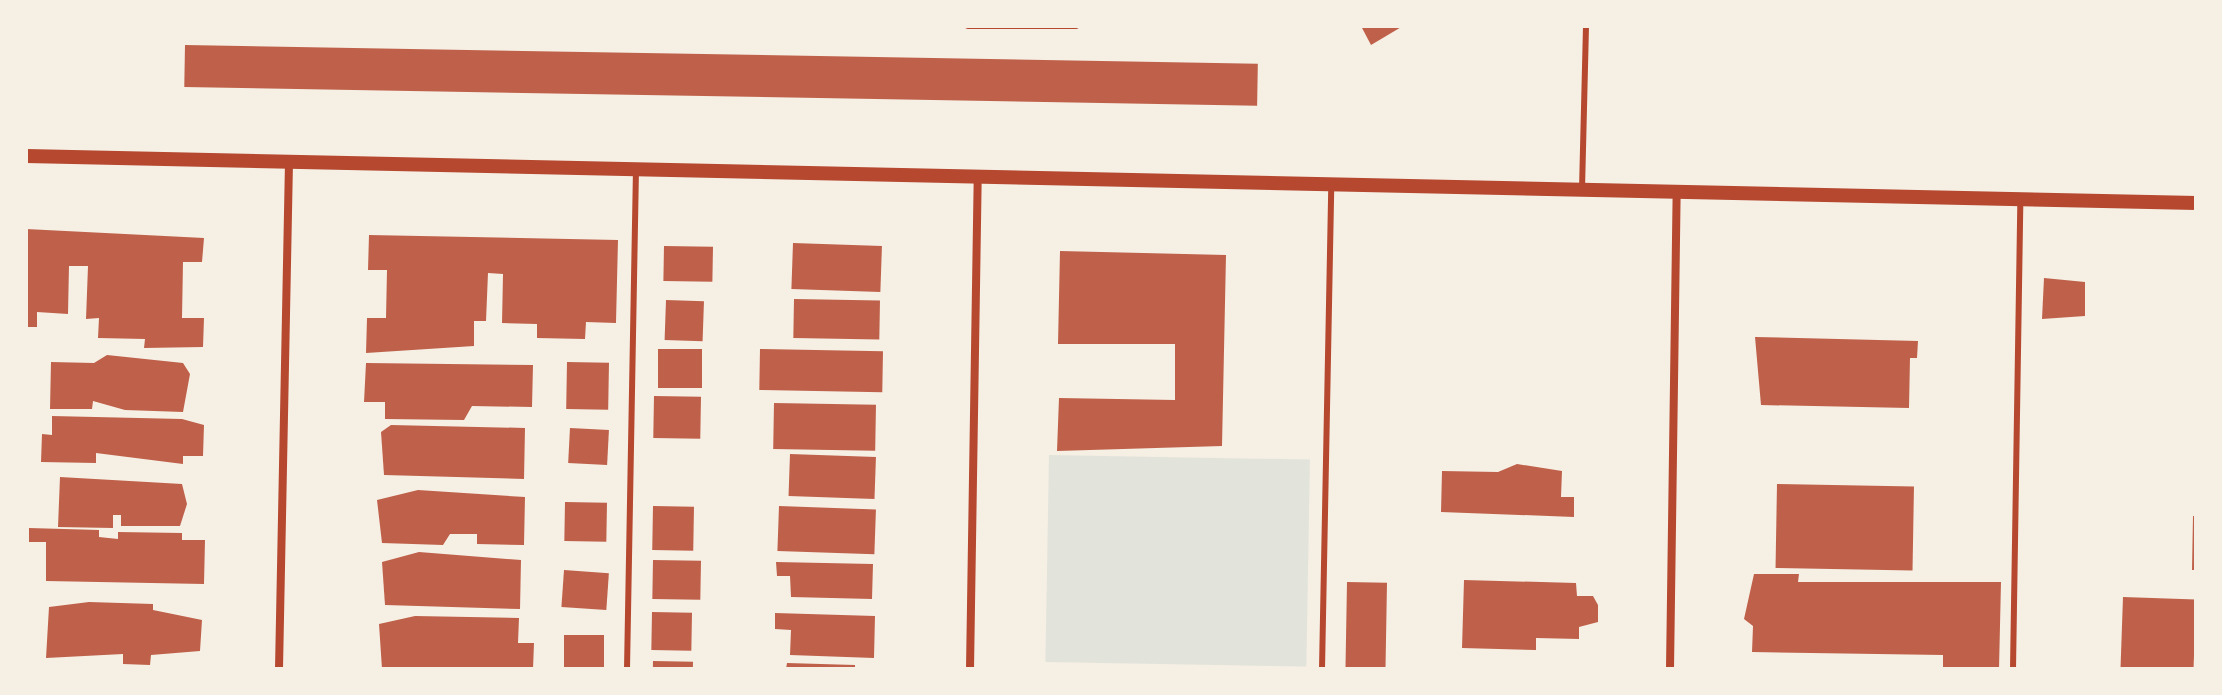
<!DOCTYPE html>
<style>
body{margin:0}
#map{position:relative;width:2222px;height:695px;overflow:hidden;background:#f6efe4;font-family:"Nunito Sans",sans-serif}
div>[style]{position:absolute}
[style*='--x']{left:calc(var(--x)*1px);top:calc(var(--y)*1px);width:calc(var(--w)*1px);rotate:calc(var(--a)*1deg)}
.green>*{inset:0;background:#e2e4dc;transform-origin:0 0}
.building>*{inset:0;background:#bf614a;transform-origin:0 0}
.service>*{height:6px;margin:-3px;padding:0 3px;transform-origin:3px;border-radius:3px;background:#b5482f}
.minor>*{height:8px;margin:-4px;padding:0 4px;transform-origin:4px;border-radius:4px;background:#b5482f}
.tertiary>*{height:14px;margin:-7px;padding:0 7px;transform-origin:7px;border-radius:7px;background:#b5482f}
span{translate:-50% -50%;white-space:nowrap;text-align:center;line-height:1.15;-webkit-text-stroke:7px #f6efe4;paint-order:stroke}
.frame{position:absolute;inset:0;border:28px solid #f6efe4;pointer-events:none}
</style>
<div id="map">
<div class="green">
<div style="left:1049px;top:455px;width:261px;height:207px;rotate:1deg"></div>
</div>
<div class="building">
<div style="clip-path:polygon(1361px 26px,1403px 26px,1371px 45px)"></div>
<div style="left:185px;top:45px;width:1073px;height:42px;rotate:1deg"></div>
<div style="clip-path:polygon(26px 229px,204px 238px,202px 262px,183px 262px,182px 318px,204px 318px,203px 347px,144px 348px,145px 339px,98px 338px,99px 318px,86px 319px,88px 266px,69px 266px,68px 314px,37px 312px,37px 327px,26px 327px)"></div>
<div style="clip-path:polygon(369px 235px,618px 240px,616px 323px,586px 322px,585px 339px,537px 338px,537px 324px,502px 323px,503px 274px,488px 273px,486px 321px,474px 321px,474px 346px,366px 353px,367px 318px,386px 318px,387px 270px,368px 270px)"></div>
<div style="left:793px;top:243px;width:89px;height:46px;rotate:2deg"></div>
<div style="left:664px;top:246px;width:49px;height:35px;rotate:1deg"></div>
<div style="clip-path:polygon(1060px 251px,1226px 255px,1222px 446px,1057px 451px,1059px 398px,1175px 400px,1175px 344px,1058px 344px)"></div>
<div style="clip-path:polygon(2044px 278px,2085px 282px,2085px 316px,2042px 319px)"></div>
<div style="left:794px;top:299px;width:86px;height:39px;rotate:1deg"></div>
<div style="left:666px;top:300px;width:38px;height:40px;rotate:2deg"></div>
<div style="clip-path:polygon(1755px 337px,1918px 341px,1917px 358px,1910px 358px,1909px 408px,1761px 405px)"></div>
<div style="left:658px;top:349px;width:44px;height:39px"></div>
<div style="left:760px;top:349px;width:123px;height:41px;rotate:1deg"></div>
<div style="clip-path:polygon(107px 355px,183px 363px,190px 374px,183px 412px,125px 410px,93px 401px,92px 409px,50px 409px,51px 362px,94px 363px)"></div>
<div style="left:567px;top:362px;width:42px;height:47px;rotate:1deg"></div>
<div style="clip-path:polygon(366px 363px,533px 365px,532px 407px,472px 406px,464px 420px,385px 419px,385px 402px,364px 402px)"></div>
<div style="left:654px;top:396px;width:47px;height:42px;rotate:1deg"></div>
<div style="left:774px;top:403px;width:102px;height:46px;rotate:1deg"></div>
<div style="clip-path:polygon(52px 416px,182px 419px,204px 425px,203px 456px,183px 456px,183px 464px,96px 453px,96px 463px,41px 462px,42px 434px,52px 435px)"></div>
<div style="clip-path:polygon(391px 425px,525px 428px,524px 479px,384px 475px,381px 432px)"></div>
<div style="left:570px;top:428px;width:39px;height:35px;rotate:3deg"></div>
<div style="left:790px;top:454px;width:86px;height:42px;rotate:2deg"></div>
<div style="clip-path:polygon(1517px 464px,1562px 471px,1561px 497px,1574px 497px,1574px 517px,1441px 512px,1442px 471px,1498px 472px)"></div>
<div style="clip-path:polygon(60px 477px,182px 484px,187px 504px,180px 526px,121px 526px,121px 515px,113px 515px,113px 528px,58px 527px)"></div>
<div style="left:1777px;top:484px;width:137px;height:84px;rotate:1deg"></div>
<div style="clip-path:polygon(418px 490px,525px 497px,524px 545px,477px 544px,477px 534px,450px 534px,443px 545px,382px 543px,377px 500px)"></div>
<div style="left:565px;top:502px;width:42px;height:39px;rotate:1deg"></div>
<div style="left:653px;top:506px;width:41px;height:44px;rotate:1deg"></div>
<div style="left:779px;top:506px;width:97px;height:45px;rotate:2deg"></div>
<div style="clip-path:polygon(2193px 516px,2196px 516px,2196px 570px,2192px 570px)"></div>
<div style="clip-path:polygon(29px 528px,99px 530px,99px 537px,118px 539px,118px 532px,182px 533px,182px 540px,205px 540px,204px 584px,46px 581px,46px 542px,29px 542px)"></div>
<div style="clip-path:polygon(419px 552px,521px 560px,520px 609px,385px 605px,382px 562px)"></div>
<div style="left:653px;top:560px;width:48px;height:39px;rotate:1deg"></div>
<div style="clip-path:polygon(776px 562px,873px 564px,872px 599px,791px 597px,790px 576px,777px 576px)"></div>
<div style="left:564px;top:570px;width:45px;height:37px;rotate:4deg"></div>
<div style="clip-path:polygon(1754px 574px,1799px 574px,1798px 582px,2001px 582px,1999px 669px,1943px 669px,1943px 655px,1752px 652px,1753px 626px,1744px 619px)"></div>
<div style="clip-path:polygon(1464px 580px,1576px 583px,1577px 596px,1593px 596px,1598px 605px,1598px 622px,1579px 627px,1579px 639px,1536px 638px,1536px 650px,1462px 648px)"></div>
<div style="left:1347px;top:582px;width:40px;height:87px;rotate:1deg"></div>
<div style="left:2123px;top:597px;width:73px;height:72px;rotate:2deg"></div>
<div style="clip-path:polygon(89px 602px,153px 604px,153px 610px,202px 620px,200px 651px,151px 655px,150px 665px,123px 664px,123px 654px,46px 658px,49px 607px)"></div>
<div style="left:652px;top:612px;width:40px;height:38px;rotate:1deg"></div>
<div style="clip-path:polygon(775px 613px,875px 616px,874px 658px,790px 655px,791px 630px,775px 629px)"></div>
<div style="clip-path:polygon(415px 616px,519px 618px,518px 643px,534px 643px,533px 669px,382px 669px,379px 624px)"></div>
<div style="left:564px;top:635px;width:40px;height:34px"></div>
<div style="left:653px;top:661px;width:40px;height:8px;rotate:1deg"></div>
<div style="clip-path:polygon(787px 663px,855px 665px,855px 669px,786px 669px)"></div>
</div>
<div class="service">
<div style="--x:968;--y:26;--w:108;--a:0"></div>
<div style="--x:1582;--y:190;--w:164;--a:-88.6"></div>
<div style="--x:627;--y:669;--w:500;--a:-88.97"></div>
<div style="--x:1322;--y:669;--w:485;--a:-88.9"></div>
<div style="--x:2013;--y:669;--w:468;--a:-89.1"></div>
</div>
<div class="minor">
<div style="--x:279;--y:669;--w:508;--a:-88.87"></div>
<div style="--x:970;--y:669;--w:493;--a:-89.1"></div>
<div style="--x:1670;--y:669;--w:477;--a:-89.2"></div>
</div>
<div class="tertiary">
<div style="--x:26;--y:156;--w:2171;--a:1.24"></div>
</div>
<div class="frame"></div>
</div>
